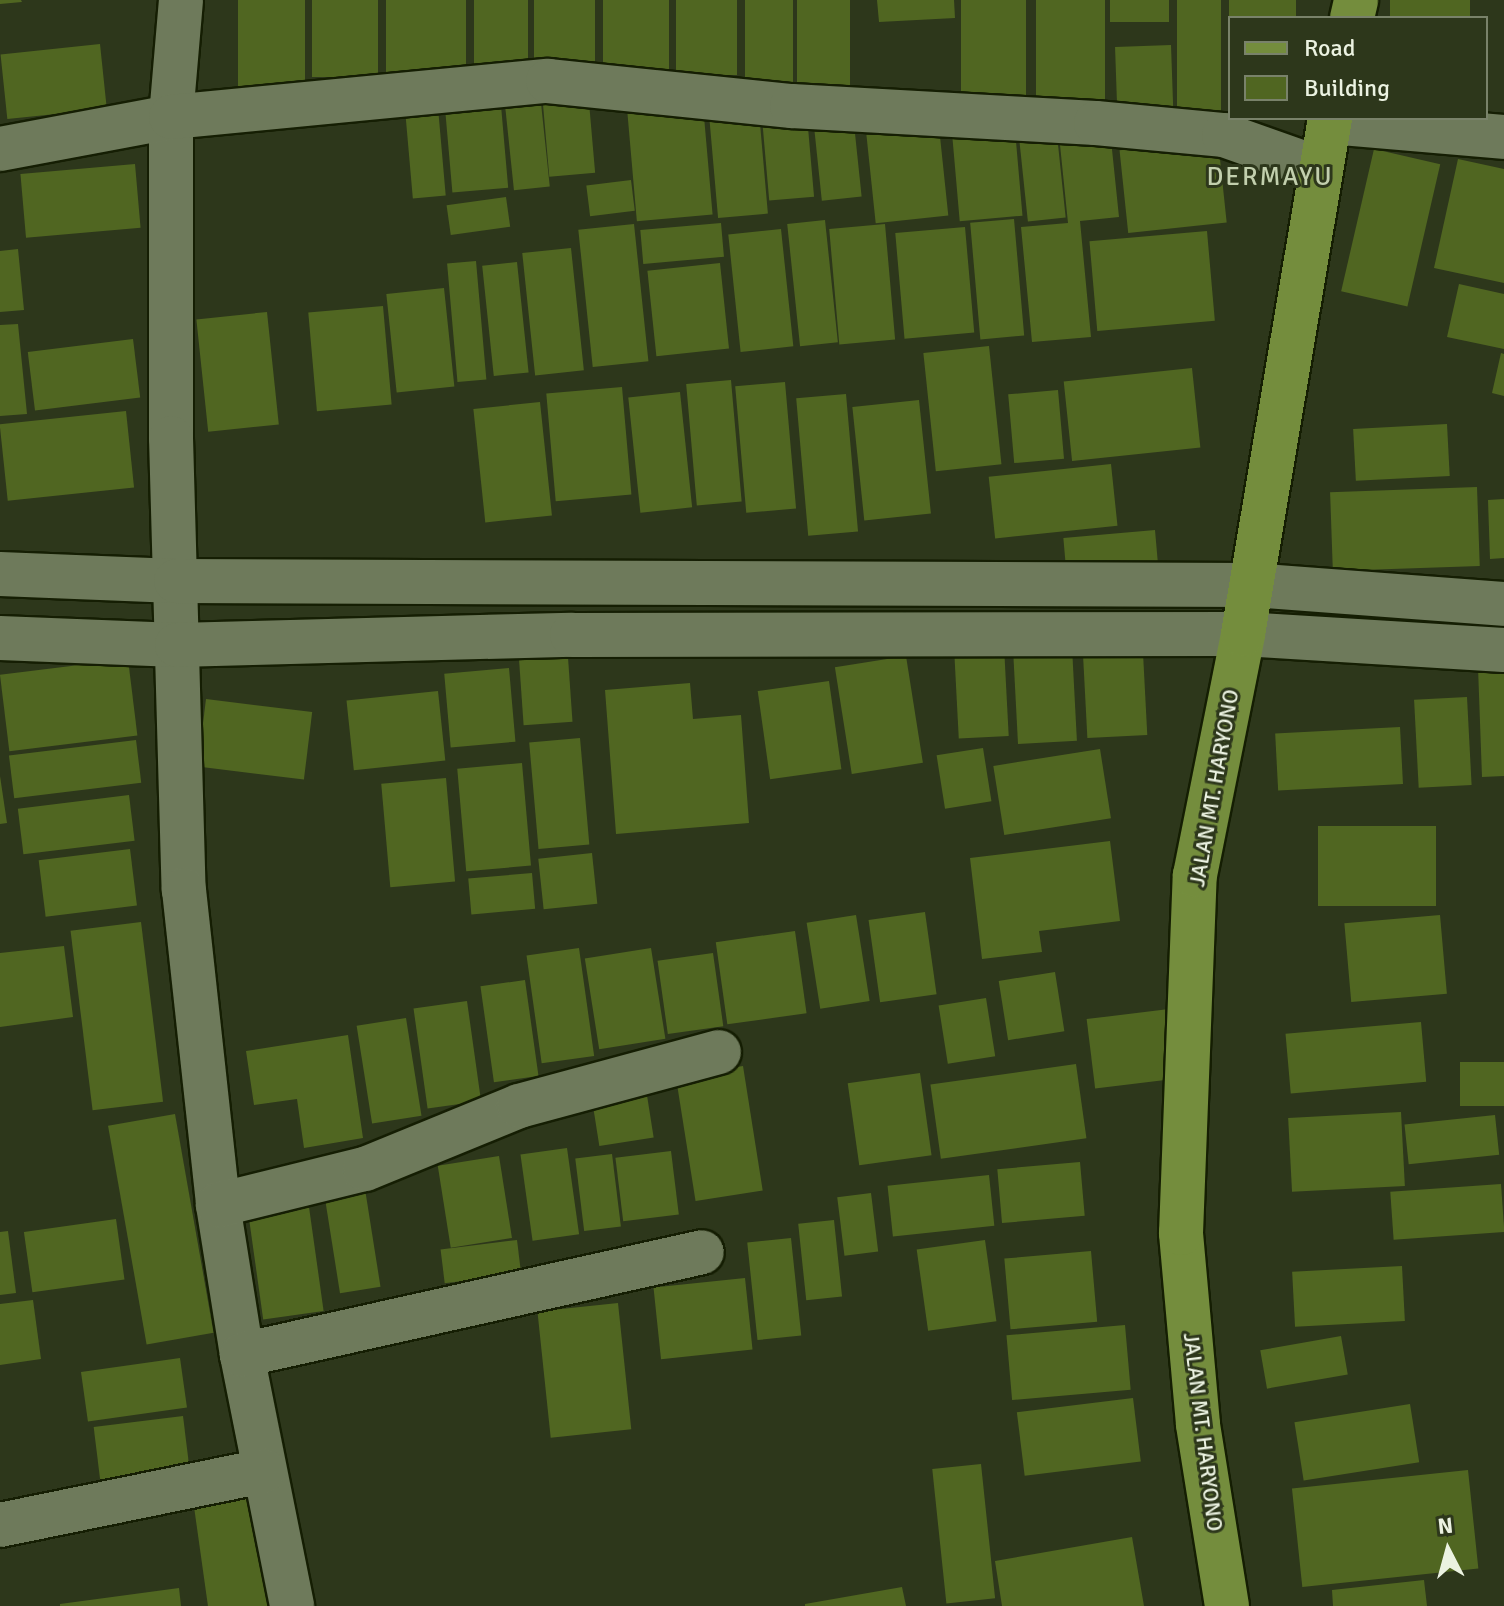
<!DOCTYPE html>
<style>
body{margin:0}
#map{position:relative;width:1504px;height:1606px;overflow:hidden;background:#2d371b;font-family:Signika,sans-serif}
div>[style]{position:absolute}
[style*='--x']{left:calc(var(--x)*1px);top:calc(var(--y)*1px);width:calc(var(--w)*1px);rotate:calc(var(--a)*1deg)}
.building>*{inset:0;background:#506621;transform-origin:0 0}
.roads{filter:drop-shadow(2px 0 #151e03) drop-shadow(-2px 0 #151e03) drop-shadow(0 2px #151e03) drop-shadow(0 -2px #151e03)}
.street>*{height:44px;margin:-22px;padding:0 22px;transform-origin:22px;border-radius:22px;background:#6e7a5b}
.primary>*{height:44px;margin:-22px;padding:0 22px;transform-origin:22px;border-radius:22px;background:#748d3d}
span{translate:-50% -50%;white-space:nowrap;text-align:center;line-height:1.15;-webkit-text-stroke:6px #2d371b;paint-order:stroke}
.street-label{font-size:22px;color:#ebf2e1}
.quarter-label{font-size:26px;color:#c2cfad;letter-spacing:2px}
.legend{position:absolute;left:1228px;top:16px;width:260px;height:104px;box-sizing:border-box;background:#2d371b;border:2px solid #79826a;margin:0;padding:10px 14px;list-style:none;font-size:24px;color:#ebf2e1}
.legend li{display:flex;align-items:center;gap:16px;height:40px}
.legend b{width:40px;border:2px solid #79826a}
.north{position:absolute;left:1408px;top:1510px;width:80px;height:80px;-webkit-text-stroke:6px #2d371b;paint-order:stroke;rotate:354deg;font-size:22px;font-weight:700;line-height:32px;text-align:center;color:#ebf2e1}
.north::after{content:'';display:block;margin:auto;width:28px;height:36px;background:#ebf2e1;clip-path:polygon(50% 0,100% 100%,50% 72%,0 100%)}
</style>
<div id="map">
<div class="building">
<div style="clip-path:polygon(0 0,21px 0,22px 2px,0 4px)"></div>
<div style="left:238px;top:0;width:67px;height:89px"></div>
<div style="left:312px;top:0;width:66px;height:77px"></div>
<div style="left:386px;top:0;width:80px;height:79px"></div>
<div style="left:474px;top:0;width:54px;height:73px"></div>
<div style="left:534px;top:0;width:61px;height:69px"></div>
<div style="left:603px;top:0;width:66px;height:76px"></div>
<div style="left:676px;top:0;width:61px;height:75px"></div>
<div style="left:745px;top:0;width:48px;height:94px"></div>
<div style="left:797px;top:0;width:53px;height:98px"></div>
<div style="clip-path:polygon(877px 0,954px 0,955px 18px,879px 22px)"></div>
<div style="left:961px;top:0;width:65px;height:107px"></div>
<div style="left:1036px;top:0;width:69px;height:116px"></div>
<div style="left:1110px;top:0;width:59px;height:22px"></div>
<div style="left:1177px;top:0;width:44px;height:131px"></div>
<div style="left:1229px;top:0;width:67px;height:18px"></div>
<div style="left:1390px;top:0;width:80px;height:18px"></div>
<div style="left:100px;top:44px;width:65px;height:100px;rotate:84deg"></div>
<div style="left:1171px;top:45px;width:73px;height:56px;rotate:88deg"></div>
<div style="left:539px;top:84px;width:103px;height:36px;rotate:84deg"></div>
<div style="left:588px;top:91px;width:82px;height:46px;rotate:85deg"></div>
<div style="left:500px;top:94px;width:94px;height:56px;rotate:85deg"></div>
<div style="left:437px;top:96px;width:100px;height:33px;rotate:85deg"></div>
<div style="left:703px;top:105px;width:110px;height:76px;rotate:85deg"></div>
<div style="left:759px;top:112px;width:102px;height:50px;rotate:85deg"></div>
<div style="left:807px;top:116px;width:81px;height:45px;rotate:85deg"></div>
<div style="left:854px;top:124px;width:73px;height:40px;rotate:84deg"></div>
<div style="left:939px;top:127px;width:89px;height:73px;rotate:84deg"></div>
<div style="left:1015px;top:130px;width:86px;height:63px;rotate:85deg"></div>
<div style="clip-path:polygon(1110px 130px,1119px 217px,1080px 221px,1091px 337px,1032px 342px,1021px 227px,1068px 223px,1059px 135px)"></div>
<div style="left:1057px;top:135px;width:83px;height:38px;rotate:84deg"></div>
<div style="left:1218px;top:140px;width:83px;height:99px;rotate:84deg"></div>
<div style="left:1374px;top:149px;width:68px;height:146px;rotate:13deg"></div>
<div style="clip-path:polygon(1458px 159px,1504px 169px,1504px 283px,1434px 268px)"></div>
<div style="left:135px;top:164px;width:64px;height:115px;rotate:85deg"></div>
<div style="left:631px;top:180px;width:31px;height:45px;rotate:83deg"></div>
<div style="left:506px;top:197px;width:30px;height:60px;rotate:82deg"></div>
<div style="left:1014px;top:219px;width:117px;height:44px;rotate:85deg"></div>
<div style="left:825px;top:220px;width:123px;height:38px;rotate:84deg"></div>
<div style="left:721px;top:223px;width:34px;height:81px;rotate:85deg"></div>
<div style="left:634px;top:224px;width:138px;height:56px;rotate:84deg"></div>
<div style="left:885px;top:224px;width:116px;height:56px;rotate:85deg"></div>
<div style="left:965px;top:227px;width:106px;height:70px;rotate:85deg"></div>
<div style="left:781px;top:229px;width:118px;height:53px;rotate:84deg"></div>
<div style="left:1207px;top:231px;width:90px;height:118px;rotate:85deg"></div>
<div style="left:571px;top:248px;width:123px;height:49px;rotate:84deg"></div>
<div style="clip-path:polygon(18px 249px,24px 310px,0 312px,0 251px)"></div>
<div style="left:476px;top:261px;width:119px;height:29px;rotate:85deg"></div>
<div style="left:517px;top:262px;width:111px;height:35px;rotate:84deg"></div>
<div style="left:720px;top:263px;width:86px;height:73px;rotate:84deg"></div>
<div style="clip-path:polygon(1459px 284px,1504px 294px,1504px 349px,1447px 337px)"></div>
<div style="left:444px;top:288px;width:99px;height:58px;rotate:84deg"></div>
<div style="left:383px;top:306px;width:99px;height:75px;rotate:85deg"></div>
<div style="left:267px;top:312px;width:113px;height:71px;rotate:84deg"></div>
<div style="clip-path:polygon(18px 324px,27px 414px,0 416px,0 325px)"></div>
<div style="left:133px;top:339px;width:59px;height:106px;rotate:83deg"></div>
<div style="left:989px;top:346px;width:119px;height:66px;rotate:84deg"></div>
<div style="clip-path:polygon(1501px 353px,1504px 354px,1504px 396px,1492px 393px)"></div>
<div style="left:1192px;top:368px;width:80px;height:129px;rotate:84deg"></div>
<div style="left:731px;top:380px;width:122px;height:45px;rotate:85deg"></div>
<div style="left:785px;top:382px;width:127px;height:50px;rotate:85deg"></div>
<div style="left:622px;top:387px;width:108px;height:76px;rotate:85deg"></div>
<div style="left:1058px;top:390px;width:69px;height:50px;rotate:85deg"></div>
<div style="left:680px;top:392px;width:116px;height:52px;rotate:84deg"></div>
<div style="left:846px;top:394px;width:138px;height:50px;rotate:85deg"></div>
<div style="left:919px;top:400px;width:114px;height:67px;rotate:84deg"></div>
<div style="left:540px;top:402px;width:114px;height:67px;rotate:84deg"></div>
<div style="left:126px;top:411px;width:77px;height:127px;rotate:84deg"></div>
<div style="left:1447px;top:424px;width:52px;height:94px;rotate:87deg"></div>
<div style="left:1111px;top:464px;width:62px;height:123px;rotate:84deg"></div>
<div style="left:1477px;top:487px;width:79px;height:147px;rotate:88deg"></div>
<div style="clip-path:polygon(1504px 499px,1504px 558px,1490px 559px,1488px 500px)"></div>
<div style="left:1155px;top:530px;width:48px;height:92px;rotate:85deg"></div>
<div style="left:567px;top:643px;width:79px;height:49px;rotate:86deg"></div>
<div style="left:1004px;top:646px;width:90px;height:50px;rotate:87deg"></div>
<div style="left:1072px;top:647px;width:94px;height:59px;rotate:87deg"></div>
<div style="left:1143px;top:653px;width:82px;height:60px;rotate:87deg"></div>
<div style="left:906px;top:656px;width:108px;height:72px;rotate:81deg"></div>
<div style="left:128px;top:659px;width:77px;height:129px;rotate:83deg"></div>
<div style="clip-path:polygon(1504px 666px,1504px 776px,1482px 777px,1478px 667px)"></div>
<div style="left:509px;top:668px;width:74px;height:65px;rotate:85deg"></div>
<div style="left:829px;top:681px;width:89px;height:72px;rotate:82deg"></div>
<div style="clip-path:polygon(690px 683px,693px 719px,741px 715px,749px 823px,616px 834px,605px 690px)"></div>
<div style="left:438px;top:691px;width:70px;height:92px;rotate:84deg"></div>
<div style="left:1467px;top:697px;width:88px;height:53px;rotate:87deg"></div>
<div style="left:206px;top:699px;width:107px;height:68px;rotate:7deg"></div>
<div style="left:1400px;top:727px;width:57px;height:125px;rotate:87deg"></div>
<div style="left:580px;top:738px;width:107px;height:51px;rotate:85deg"></div>
<div style="left:136px;top:740px;width:43px;height:128px;rotate:83deg"></div>
<div style="left:983px;top:748px;width:54px;height:47px;rotate:81deg"></div>
<div style="left:1100px;top:749px;width:70px;height:108px;rotate:81deg"></div>
<div style="left:522px;top:763px;width:103px;height:65px;rotate:85deg"></div>
<div style="clip-path:polygon(0 776px,7px 823px,0 824px)"></div>
<div style="left:446px;top:778px;width:104px;height:65px;rotate:85deg"></div>
<div style="left:129px;top:795px;width:46px;height:112px;rotate:83deg"></div>
<div style="left:1318px;top:826px;width:118px;height:80px"></div>
<div style="clip-path:polygon(1110px 841px,1120px 921px,1039px 931px,1042px 952px,982px 959px,970px 858px)"></div>
<div style="left:130px;top:849px;width:57px;height:92px;rotate:83deg"></div>
<div style="left:592px;top:853px;width:51px;height:54px;rotate:84deg"></div>
<div style="left:532px;top:873px;width:36px;height:64px;rotate:85deg"></div>
<div style="left:925px;top:912px;width:83px;height:57px;rotate:82deg"></div>
<div style="left:856px;top:915px;width:87px;height:50px;rotate:81deg"></div>
<div style="left:1440px;top:915px;width:79px;height:96px;rotate:85deg"></div>
<div style="left:141px;top:922px;width:181px;height:71px;rotate:83deg"></div>
<div style="left:795px;top:931px;width:83px;height:80px;rotate:82deg"></div>
<div style="clip-path:polygon(64px 946px,73px 1017px,0 1027px,0 953px)"></div>
<div style="left:579px;top:948px;width:109px;height:53px;rotate:82deg"></div>
<div style="left:651px;top:948px;width:92px;height:67px;rotate:81deg"></div>
<div style="left:713px;top:953px;width:74px;height:56px;rotate:82deg"></div>
<div style="left:1055px;top:972px;width:60px;height:57px;rotate:81deg"></div>
<div style="left:525px;top:980px;width:97px;height:45px;rotate:82deg"></div>
<div style="left:986px;top:998px;width:59px;height:48px;rotate:81deg"></div>
<div style="left:467px;top:1001px;width:101px;height:54px;rotate:82deg"></div>
<div style="left:1169px;top:1009px;width:70px;height:83px;rotate:83deg"></div>
<div style="left:406px;top:1018px;width:99px;height:50px;rotate:81deg"></div>
<div style="left:1421px;top:1022px;width:60px;height:136px;rotate:85deg"></div>
<div style="clip-path:polygon(348px 1035px,363px 1138px,304px 1148px,297px 1099px,254px 1105px,246px 1051px)"></div>
<div style="left:1504px;top:1062px;width:44px;height:44px;rotate:90deg"></div>
<div style="left:1076px;top:1064px;width:75px;height:147px;rotate:82deg"></div>
<div style="left:743px;top:1066px;width:126px;height:68px;rotate:81deg"></div>
<div style="left:920px;top:1073px;width:83px;height:73px;rotate:82deg"></div>
<div style="left:646px;top:1089px;width:49px;height:55px;rotate:81deg"></div>
<div style="left:1401px;top:1112px;width:74px;height:113px;rotate:87deg"></div>
<div style="left:175px;top:1114px;width:222px;height:68px;rotate:80deg"></div>
<div style="left:1495px;top:1115px;width:40px;height:91px;rotate:84deg"></div>
<div style="left:567px;top:1148px;width:87px;height:47px;rotate:82deg"></div>
<div style="left:671px;top:1151px;width:64px;height:56px;rotate:83deg"></div>
<div style="left:612px;top:1154px;width:73px;height:37px;rotate:83deg"></div>
<div style="left:499px;top:1156px;width:83px;height:62px;rotate:81deg"></div>
<div style="left:1080px;top:1162px;width:54px;height:83px;rotate:85deg"></div>
<div style="left:989px;top:1175px;width:51px;height:102px;rotate:84deg"></div>
<div style="left:1501px;top:1184px;width:48px;height:111px;rotate:86deg"></div>
<div style="left:365px;top:1189px;width:99px;height:41px;rotate:81deg"></div>
<div style="left:871px;top:1193px;width:59px;height:34px;rotate:83deg"></div>
<div style="left:309px;top:1207px;width:105px;height:61px;rotate:82deg"></div>
<div style="left:116px;top:1219px;width:61px;height:93px;rotate:82deg"></div>
<div style="left:834px;top:1220px;width:77px;height:36px;rotate:84deg"></div>
<div style="clip-path:polygon(8px 1231px,16px 1293px,0 1295px,0 1232px)"></div>
<div style="left:791px;top:1238px;width:98px;height:44px;rotate:84deg"></div>
<div style="left:517px;top:1240px;width:34px;height:77px;rotate:83deg"></div>
<div style="left:985px;top:1240px;width:82px;height:69px;rotate:82deg"></div>
<div style="left:1091px;top:1251px;width:71px;height:87px;rotate:85deg"></div>
<div style="left:1402px;top:1266px;width:55px;height:110px;rotate:87deg"></div>
<div style="left:745px;top:1278px;width:72px;height:92px;rotate:84deg"></div>
<div style="clip-path:polygon(33px 1300px,41px 1359px,0 1365px,0 1304px)"></div>
<div style="left:618px;top:1303px;width:127px;height:81px;rotate:84deg"></div>
<div style="left:1125px;top:1325px;width:65px;height:119px;rotate:85deg"></div>
<div style="left:1341px;top:1336px;width:39px;height:82px;rotate:80deg"></div>
<div style="left:180px;top:1358px;width:50px;height:100px;rotate:82deg"></div>
<div style="left:1133px;top:1398px;width:64px;height:117px;rotate:83deg"></div>
<div style="left:1410px;top:1404px;width:59px;height:117px;rotate:81deg"></div>
<div style="left:183px;top:1416px;width:64px;height:90px;rotate:83deg"></div>
<div style="left:981px;top:1464px;width:135px;height:49px;rotate:84deg"></div>
<div style="left:1468px;top:1470px;width:99px;height:177px;rotate:84deg"></div>
<div style="left:257px;top:1495px;width:112px;height:64px;rotate:82deg"></div>
<div style="clip-path:polygon(1132px 1537px,1144px 1606px,1002px 1606px,995px 1561px)"></div>
<div style="clip-path:polygon(1424px 1580px,1427px 1606px,1333px 1606px,1332px 1590px)"></div>
<div style="clip-path:polygon(902px 1587px,906px 1606px,805px 1606px,805px 1604px)"></div>
<div style="clip-path:polygon(179px 1588px,181px 1606px,60px 1606px,60px 1604px)"></div>
</div>
<div class="roads">
<div class="street">
<div style="--x:181;--y:0;--w:117;--a:94.9"></div>
<div style="--x:171;--y:117;--w:321;--a:90"></div>
<div style="--x:171;--y:438;--w:452;--a:88.4"></div>
<div style="--x:184;--y:890;--w:317;--a:83.8"></div>
<div style="--x:218;--y:1205;--w:152;--a:80.9"></div>
<div style="--x:242;--y:1355;--w:256;--a:78.7"></div>
<div style="--x:1329;--y:122;--w:176;--a:4.9"></div>
<div style="--x:0;--y:149;--w:174;--a:-10.6"></div>
<div style="--x:171;--y:117;--w:379;--a:-5.5"></div>
<div style="--x:548;--y:81;--w:245;--a:5.9"></div>
<div style="--x:792;--y:106;--w:304;--a:3.2"></div>
<div style="--x:1096;--y:123;--w:129;--a:5.4"></div>
<div style="--x:1224;--y:135;--w:102;--a:19.5"></div>
<div style="--x:0;--y:574;--w:176;--a:2.3"></div>
<div style="--x:176;--y:581;--w:1076;--a:0.21"></div>
<div style="--x:1252;--y:585;--w:253;--a:4.3"></div>
<div style="--x:0;--y:638;--w:177;--a:2.3"></div>
<div style="--x:177;--y:645;--w:395;--a:-1.5"></div>
<div style="--x:572;--y:635;--w:671;--a:-0.09"></div>
<div style="--x:1243;--y:634;--w:261;--a:3.5"></div>
<div style="--x:218;--y:1205;--w:151;--a:-13.8"></div>
<div style="--x:365;--y:1169;--w:166;--a:-22.2"></div>
<div style="--x:519;--y:1106;--w:207;--a:-15.1"></div>
<div style="--x:242;--y:1355;--w:471;--a:-12.6"></div>
<div style="--x:0;--y:1525;--w:269;--a:-11.6"></div>
</div>
<div class="primary">
<div style="--x:1352;--y:18;--w:18;--a:-77"></div>
<div style="--x:1227;--y:1606;--w:184;--a:-99.1"></div>
<div style="--x:1198;--y:1424;--w:192;--a:-95.1"></div>
<div style="--x:1181;--y:1233;--w:358;--a:-87.8"></div>
<div style="--x:1195;--y:875;--w:246;--a:-78.7"></div>
<div style="--x:1243;--y:634;--w:523;--a:-80.43"></div>
</div>
</div>
<div class="street-label">
<span style="left:1214px;top:788px;rotate:-80deg">JALAN MT. HARYONO</span>
<span style="left:1203px;top:1432px;rotate:83deg">JALAN MT. HARYONO</span>
</div>
<div class="quarter-label">
<span style="left:1270px;top:178px">DERMAYU</span>
</div>
<ul class="legend">
<li><b style="height:10px;background:#748d3d"></b>Road</li>
<li><b style="height:22px;background:#506621"></b>Building</li>
</ul>
<div class="north">N</div>
</div>
